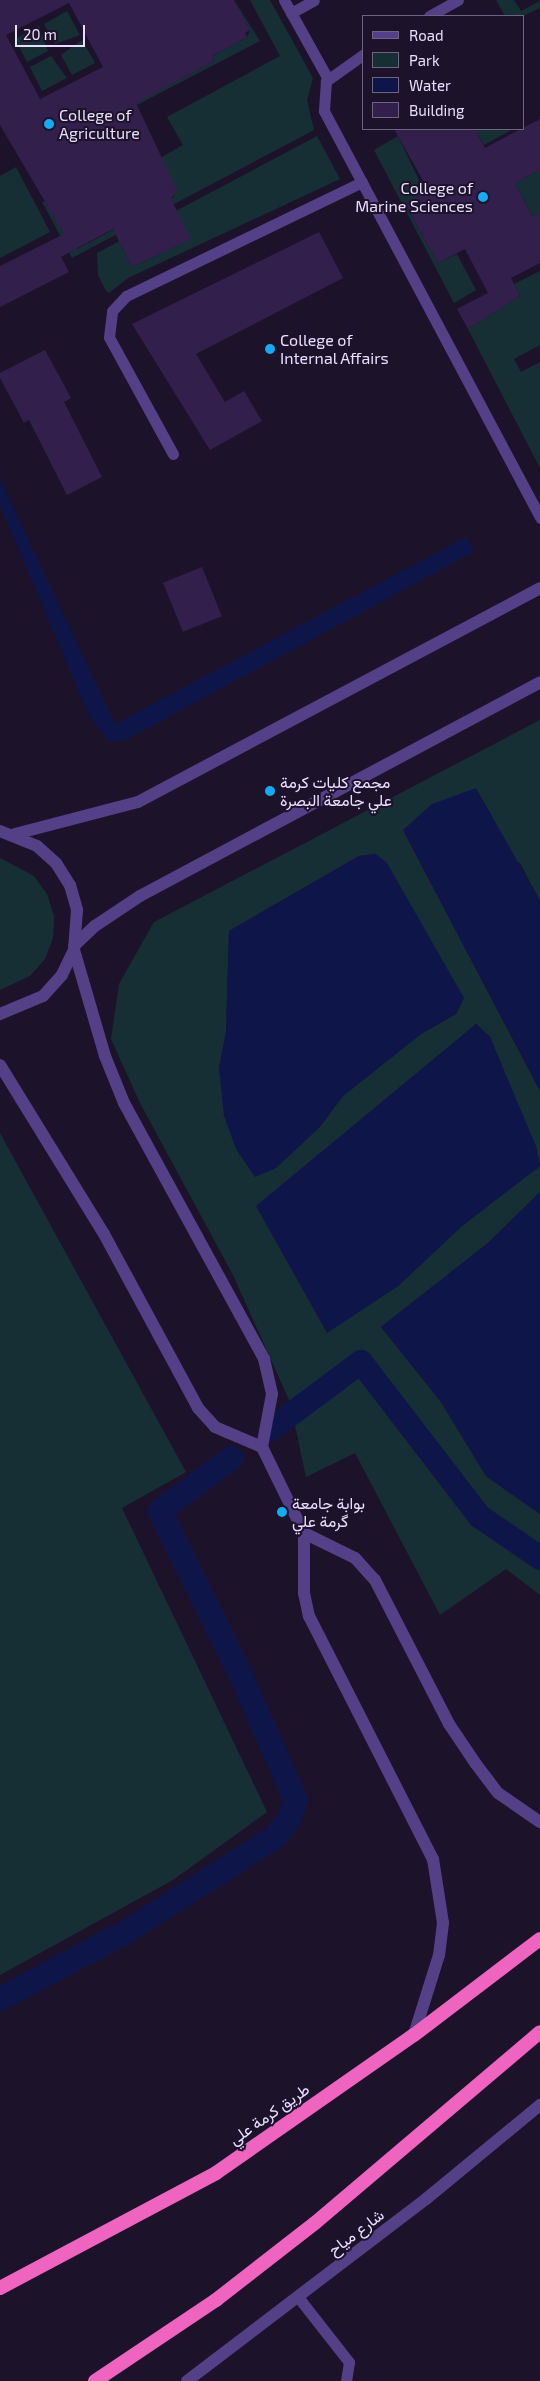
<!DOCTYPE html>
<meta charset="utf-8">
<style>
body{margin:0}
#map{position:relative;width:540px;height:2381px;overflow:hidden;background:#1c132b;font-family:"Exo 2",Vazirmatn,sans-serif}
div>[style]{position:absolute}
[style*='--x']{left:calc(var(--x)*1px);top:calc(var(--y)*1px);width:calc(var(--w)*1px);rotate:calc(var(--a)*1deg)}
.green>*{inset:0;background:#162f35}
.water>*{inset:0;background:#0e1649}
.canal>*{height:24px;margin:-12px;padding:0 12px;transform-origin:12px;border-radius:12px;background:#0e1649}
.building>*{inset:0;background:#321f4b;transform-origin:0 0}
.service>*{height:11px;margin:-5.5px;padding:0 5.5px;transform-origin:5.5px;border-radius:5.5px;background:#534087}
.minor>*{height:12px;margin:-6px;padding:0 6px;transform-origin:6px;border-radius:6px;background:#534087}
.tertiary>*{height:12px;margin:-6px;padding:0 6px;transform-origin:6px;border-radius:6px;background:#534087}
.trunk>*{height:14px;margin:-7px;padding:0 7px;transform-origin:7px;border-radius:7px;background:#ee64bf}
.dots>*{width:14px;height:14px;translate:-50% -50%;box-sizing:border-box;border:2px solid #1c132b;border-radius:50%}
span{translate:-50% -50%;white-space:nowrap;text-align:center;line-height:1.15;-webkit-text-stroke:4px #1c132b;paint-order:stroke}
.poi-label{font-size:16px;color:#e9defd}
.left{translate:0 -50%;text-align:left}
.right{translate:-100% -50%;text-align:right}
.street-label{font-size:16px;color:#e9defd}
.legend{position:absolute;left:362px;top:15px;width:162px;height:115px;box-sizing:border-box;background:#1c132b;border:1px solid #6e647f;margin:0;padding:6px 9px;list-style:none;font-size:15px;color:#e9defd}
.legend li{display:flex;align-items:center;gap:10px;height:25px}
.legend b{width:25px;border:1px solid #6e647f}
.scale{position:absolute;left:15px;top:25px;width:70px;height:22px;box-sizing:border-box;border:2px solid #e9defd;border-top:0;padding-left:6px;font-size:15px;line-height:18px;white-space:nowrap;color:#e9defd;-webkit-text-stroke:4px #1c132b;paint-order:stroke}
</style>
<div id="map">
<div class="green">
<div style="clip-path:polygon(234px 0,260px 41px,137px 105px,135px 102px,214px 61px,212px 56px,247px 37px,250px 30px)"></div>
<div style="clip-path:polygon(250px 0,270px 0,313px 78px,307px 100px,314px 130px,72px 258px,42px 202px,46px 200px,77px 249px,174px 197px,160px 158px,183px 145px,167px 117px,280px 56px)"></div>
<div style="clip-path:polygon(496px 0,514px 0,521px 11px,540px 1px,540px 8px,523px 16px,505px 16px)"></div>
<div style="clip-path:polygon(67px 11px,80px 35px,55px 44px,44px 24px)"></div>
<div style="clip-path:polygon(39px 26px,48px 51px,27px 62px,15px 39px)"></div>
<div style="clip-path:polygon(82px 40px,95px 63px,72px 75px,61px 55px)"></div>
<div style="clip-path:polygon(51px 56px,67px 78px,42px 91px,30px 67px)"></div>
<div style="clip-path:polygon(475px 129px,513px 129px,484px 145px)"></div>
<div style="clip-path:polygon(evenodd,317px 136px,340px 179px,128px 278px,109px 293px,106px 291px,98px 275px,97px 253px,317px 136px,190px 239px,132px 267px,122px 247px,122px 246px,190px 239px)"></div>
<div style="clip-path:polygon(398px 136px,425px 193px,405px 204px,438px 263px,457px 254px,476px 290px,454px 303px,374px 150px)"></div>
<div style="clip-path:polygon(16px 167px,50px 232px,0 258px,0 176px)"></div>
<div style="clip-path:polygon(540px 170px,540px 212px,532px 216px,515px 183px)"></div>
<div style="clip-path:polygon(540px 271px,540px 345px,514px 359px,521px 372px,540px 362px,540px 468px,468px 329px,520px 296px,514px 284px)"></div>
<div style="clip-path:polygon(evenodd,540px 720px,540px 901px,520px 863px,403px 830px,540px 1091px,540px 1163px,490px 1037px,476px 1024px,257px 1206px,397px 1287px,462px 1226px,540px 1166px,540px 1192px,488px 1243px,381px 1327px,441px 1402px,486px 1476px,540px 1514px,540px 1595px,506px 1569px,440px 1615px,355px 1453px,306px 1477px,290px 1402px,233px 1275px,140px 1103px,111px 1039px,119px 984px,154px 922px,540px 720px,376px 854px,464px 998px,456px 1014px,421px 1034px,343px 1096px,319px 1128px,219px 1068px,226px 1032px,229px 931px,359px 856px,376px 854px)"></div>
<div style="clip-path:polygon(0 858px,34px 876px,47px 894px,54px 916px,53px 938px,45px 959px,30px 976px,0 990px)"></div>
<div style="clip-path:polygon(0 1133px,186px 1472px,122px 1508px,267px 1812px,173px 1880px,0 1975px)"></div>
</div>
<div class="water">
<div style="clip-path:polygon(0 479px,115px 724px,466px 537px,475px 551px,126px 740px,109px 742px,89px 715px,0 505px)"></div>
<div style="clip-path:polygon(476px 788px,540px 901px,540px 1091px,403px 830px,432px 804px)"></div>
<div style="clip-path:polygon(376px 854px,387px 863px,464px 998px,456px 1014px,421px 1034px,343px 1096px,319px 1128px,276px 1168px,255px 1177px,236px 1149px,224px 1116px,219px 1068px,226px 1032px,229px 931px,359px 856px)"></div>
<div style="clip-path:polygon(476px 1024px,490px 1037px,536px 1146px,540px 1166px,462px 1226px,397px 1287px,327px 1333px,256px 1206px)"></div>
<div style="clip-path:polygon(540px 1192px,540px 1514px,486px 1476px,441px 1402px,381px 1327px,488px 1243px)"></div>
</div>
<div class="canal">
<div style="--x:271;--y:1429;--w:112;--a:-36.7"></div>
<div style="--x:361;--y:1362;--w:194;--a:52.5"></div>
<div style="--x:479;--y:1516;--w:74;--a:34.5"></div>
<div style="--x:0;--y:1999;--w:143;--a:-28"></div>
<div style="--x:126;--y:1932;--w:177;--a:-32.5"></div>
<div style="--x:275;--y:1837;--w:22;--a:-51"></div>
<div style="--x:289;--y:1820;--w:20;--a:-70"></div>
<div style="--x:296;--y:1801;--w:137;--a:-113.6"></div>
<div style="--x:241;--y:1675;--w:183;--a:-116.3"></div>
<div style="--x:160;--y:1511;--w:89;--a:-36.4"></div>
</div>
<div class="building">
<div style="clip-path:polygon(evenodd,0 0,234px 0,250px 30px,245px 33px,247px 37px,212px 56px,214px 61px,136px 103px,177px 190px,171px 199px,191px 239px,132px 267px,113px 229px,61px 257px,69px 272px,0 307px,0 266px,64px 234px,0 125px,0 0,69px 3px,103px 67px,40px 99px,6px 35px,69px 3px)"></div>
<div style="clip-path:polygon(540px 119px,540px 170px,515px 183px,532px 216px,540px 212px,540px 263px,511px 278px,520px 296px,468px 329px,457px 309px,488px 293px,465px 249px,438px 263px,405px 204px,429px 191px,394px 129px,475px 129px,485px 148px)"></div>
<div style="clip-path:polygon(319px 232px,343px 278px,196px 354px,225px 402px,244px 391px,262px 421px,210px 450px,132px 324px)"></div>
<div style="clip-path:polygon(45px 350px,71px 398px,64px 402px,102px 477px,67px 495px,29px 420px,24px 423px,0 378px,0 373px)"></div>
<div style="left:202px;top:567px;width:53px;height:42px;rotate:68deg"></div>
</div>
<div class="service">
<div style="--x:284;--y:0;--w:90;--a:60.9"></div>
<div style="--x:291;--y:13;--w:26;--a:-29"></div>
<div style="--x:429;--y:16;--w:33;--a:-29"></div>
<div style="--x:364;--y:54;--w:47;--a:144.6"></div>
<div style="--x:326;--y:81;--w:30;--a:94"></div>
<div style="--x:324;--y:111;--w:461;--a:62"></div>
<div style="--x:173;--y:454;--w:133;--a:-118.7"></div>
<div style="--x:109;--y:337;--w:26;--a:-83"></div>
<div style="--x:112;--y:311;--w:21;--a:-47"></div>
<div style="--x:126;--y:296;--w:262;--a:-25.8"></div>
<div style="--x:298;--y:2297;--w:83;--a:51.9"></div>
<div style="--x:349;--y:2362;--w:19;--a:99"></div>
</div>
<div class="minor">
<div style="--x:15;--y:834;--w:127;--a:-14.6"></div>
<div style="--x:138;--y:802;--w:455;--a:-28"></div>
<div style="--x:74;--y:946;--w:29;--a:-44"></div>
<div style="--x:95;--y:926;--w:54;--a:-33.7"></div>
<div style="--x:140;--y:896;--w:454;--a:-28.1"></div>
</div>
<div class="tertiary">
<div style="--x:0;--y:831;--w:40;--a:22"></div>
<div style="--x:37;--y:846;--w:25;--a:42"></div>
<div style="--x:56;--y:863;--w:26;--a:58"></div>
<div style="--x:70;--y:885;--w:26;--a:74"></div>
<div style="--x:77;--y:910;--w:40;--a:94.3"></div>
<div style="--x:74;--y:950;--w:28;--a:116"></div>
<div style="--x:62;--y:975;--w:28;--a:132"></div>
<div style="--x:43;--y:996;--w:47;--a:157.3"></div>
<div style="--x:74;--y:950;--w:110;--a:73.7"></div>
<div style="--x:105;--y:1056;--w:51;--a:68"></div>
<div style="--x:124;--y:1103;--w:292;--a:61.3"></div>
<div style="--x:264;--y:1359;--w:36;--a:77"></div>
<div style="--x:272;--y:1394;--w:54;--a:100.7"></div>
<div style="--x:262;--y:1447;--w:96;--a:64"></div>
<div style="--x:304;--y:1533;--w:60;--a:90"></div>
<div style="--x:304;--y:1593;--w:24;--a:78"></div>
<div style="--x:309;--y:1616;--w:273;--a:63"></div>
<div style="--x:433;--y:1859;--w:65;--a:81.1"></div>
<div style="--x:443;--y:1923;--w:32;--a:97"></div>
<div style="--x:439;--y:1955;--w:84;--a:107.4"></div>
<div style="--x:0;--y:1065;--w:198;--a:58.4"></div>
<div style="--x:104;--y:1234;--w:198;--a:61.6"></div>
<div style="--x:198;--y:1408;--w:25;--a:48"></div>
<div style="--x:215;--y:1427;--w:51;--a:23.1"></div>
<div style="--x:304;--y:1533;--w:57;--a:26.1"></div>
<div style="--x:355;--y:1558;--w:30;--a:48"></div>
<div style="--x:375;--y:1580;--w:162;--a:62.8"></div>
<div style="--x:449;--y:1724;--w:48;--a:56"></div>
<div style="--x:476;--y:1764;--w:36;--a:53"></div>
<div style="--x:498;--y:1793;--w:51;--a:34.6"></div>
<div style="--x:187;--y:2381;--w:300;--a:-37.3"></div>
<div style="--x:426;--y:2199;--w:148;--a:-39.5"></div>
</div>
<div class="trunk">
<div style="--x:0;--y:2288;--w:245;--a:-28"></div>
<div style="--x:216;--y:2173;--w:241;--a:-34.9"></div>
<div style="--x:414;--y:2035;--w:158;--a:-37.3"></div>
<div style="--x:95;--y:2381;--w:146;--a:-33.8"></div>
<div style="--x:216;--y:2300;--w:125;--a:-37.9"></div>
<div style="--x:315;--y:2223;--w:295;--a:-40.3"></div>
</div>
<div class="dots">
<div style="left:49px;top:124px;background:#14abf4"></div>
<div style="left:483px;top:197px;background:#14abf4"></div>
<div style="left:270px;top:349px;background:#14abf4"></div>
<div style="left:270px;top:791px;background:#14abf4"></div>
<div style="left:282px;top:1512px;background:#14abf4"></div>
</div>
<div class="poi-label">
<span class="left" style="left:59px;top:124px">College of<br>Agriculture</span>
<span class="right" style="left:473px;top:197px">College of<br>Marine Sciences</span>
<span class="left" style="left:280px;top:349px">College of<br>Internal Affairs</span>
<span class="left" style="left:280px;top:791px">مجمع كليات كرمة<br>علي جامعة البصرة</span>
<span class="left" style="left:292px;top:1512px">بوابة جامعة<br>گرمة علي</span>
</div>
<div class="street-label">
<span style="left:269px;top:2114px;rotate:-35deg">طريق كرمة علي</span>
<span style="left:356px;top:2232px;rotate:-37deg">شارع مياح</span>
</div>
<ul class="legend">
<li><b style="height:6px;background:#534087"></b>Road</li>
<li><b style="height:14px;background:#162f35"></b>Park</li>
<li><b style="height:14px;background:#0e1649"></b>Water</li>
<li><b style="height:14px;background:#321f4b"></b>Building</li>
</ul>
<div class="scale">20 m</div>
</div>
